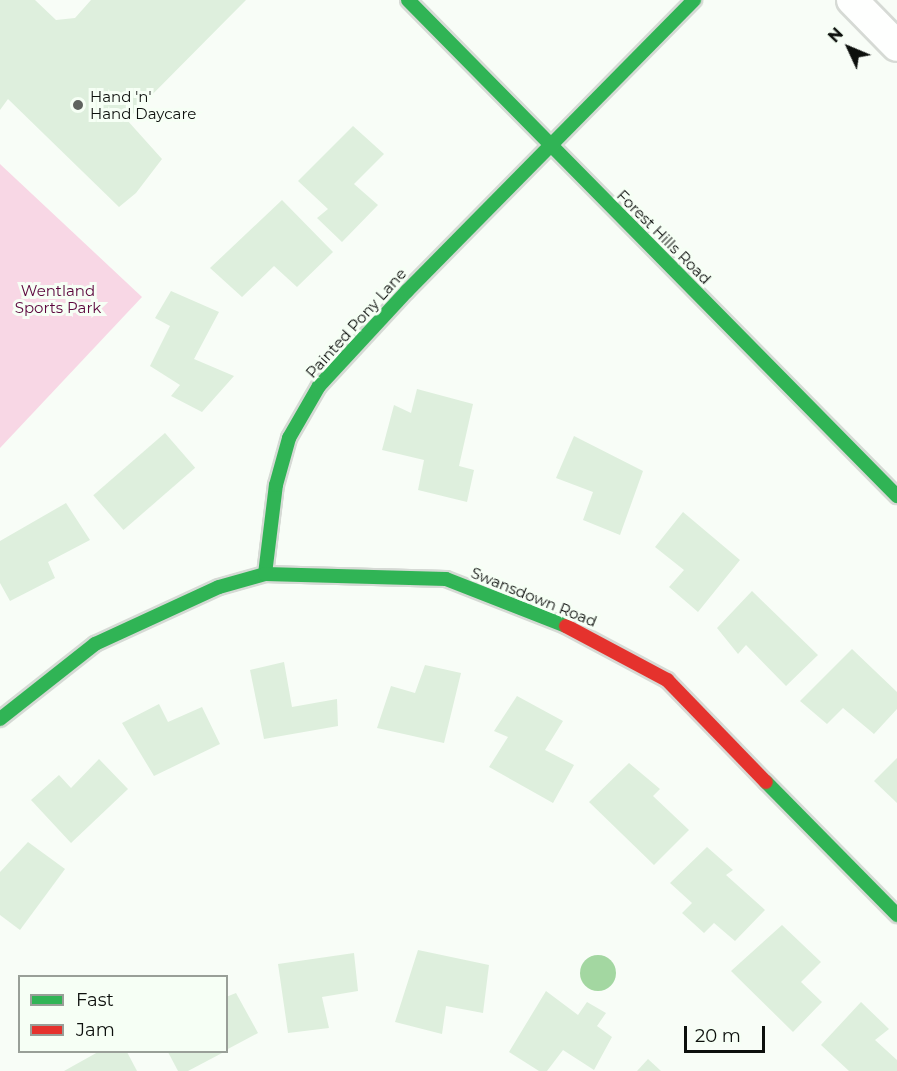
<!DOCTYPE html>
<style>
body{margin:0}
#map{position:relative;width:897px;height:1071px;overflow:hidden;background:#f8fdf7;font-family:Montserrat,sans-serif}
div>[style]{position:absolute}
[style*='--x']{left:calc(var(--x)*1px);top:calc(var(--y)*1px);width:calc(var(--w)*1px);rotate:calc(var(--a)*1deg)}
.green>*{inset:0;background:#f8d7e5}
.water>*{inset:0;background:#a3d7a1}
.round{border-radius:50%}
.building>*{inset:0;background:#deefdd;transform-origin:0 0}
.roads{filter:drop-shadow(2px 0 #d6dad5) drop-shadow(-2px 0 #d6dad5) drop-shadow(0 2px #d6dad5) drop-shadow(0 -2px #d6dad5)}
.street>*{height:30px;margin:-15px;padding:0 15px;transform-origin:15px;border-radius:15px;background:#fefffe}
.fast>*{height:14px;margin:-7px;padding:0 7px;transform-origin:7px;border-radius:7px;background:#30b455}
.jam>*{height:14px;margin:-7px;padding:0 7px;transform-origin:7px;border-radius:7px;background:#e5322d}
.dots>*{width:16px;height:16px;translate:-50% -50%;box-sizing:border-box;border:3px solid #f6fff5;border-radius:50%}
span{translate:-50% -50%;white-space:nowrap;text-align:center;line-height:1.15;-webkit-text-stroke:6px #f6fff5;paint-order:stroke}
.poi-label{font-size:15px;color:#0d100d}
.left{translate:0 -50%;text-align:left}
.street-label{font-size:15px;color:#0d100d}
.park-label{font-size:15px;color:#5b053c}
.legend{position:absolute;left:18px;top:975px;width:210px;height:78px;box-sizing:border-box;background:#f6fff5;border:2px solid #999f98;margin:0;padding:8px 10px;list-style:none;font-size:18px;color:#0d100d}
.legend li{display:flex;align-items:center;gap:12px;height:30px}
.legend b{width:30px;border:2px solid #999f98}
.north{position:absolute;left:819px;top:18px;width:60px;height:60px;-webkit-text-stroke:4px #f6fff5;paint-order:stroke;rotate:314deg;font-size:16px;font-weight:700;line-height:24px;text-align:center;color:#0d100d}
.north::after{content:'';display:block;margin:auto;width:21px;height:27px;background:#0d100d;clip-path:polygon(50% 0,100% 100%,50% 72%,0 100%)}
.scale{position:absolute;left:684px;top:1026px;width:81px;height:27px;box-sizing:border-box;border:3px solid #0d100d;border-top:0;padding-left:8px;font-size:18px;line-height:21px;white-space:nowrap;color:#0d100d;-webkit-text-stroke:4px #f6fff5;paint-order:stroke}
</style>
<div id="map">
<div class="green">
<div style="clip-path:polygon(0 164px,142px 297px,0 448px)"></div>
</div>
<div class="water">
<div class="round" style="left:580px;top:955px;width:36px;height:36px"></div>
</div>
<div class="building">
<div style="clip-path:polygon(0 0,35px 0,56px 20px,75px 18px,91px 0,246px 0,127px 120px,162px 159px,136px 193px,119px 207px,8px 99px,0 110px)"></div>
<div style="clip-path:polygon(353px 126px,384px 154px,354px 184px,378px 205px,342px 242px,317px 218px,328px 209px,298px 181px)"></div>
<div style="clip-path:polygon(282px 200px,333px 252px,297px 287px,274px 266px,242px 297px,210px 268px)"></div>
<div style="clip-path:polygon(171px 291px,219px 312px,194px 359px,234px 376px,202px 412px,171px 396px,180px 385px,150px 366px,170px 326px,155px 318px)"></div>
<div style="clip-path:polygon(417px 389px,473px 404px,459px 466px,474px 470px,467px 502px,418px 490px,424px 460px,382px 450px,394px 405px,411px 413px)"></div>
<div style="left:165px;top:433px;width:46px;height:95px;rotate:49deg"></div>
<div style="clip-path:polygon(574px 436px,643px 471px,620px 535px,583px 520px,593px 492px,556px 478px)"></div>
<div style="clip-path:polygon(66px 503px,90px 540px,48px 562px,55px 578px,10px 601px,0 583px,0 541px)"></div>
<div style="clip-path:polygon(683px 512px,740px 560px,698px 612px,669px 587px,684px 570px,655px 547px)"></div>
<div style="clip-path:polygon(752px 591px,818px 655px,786px 686px,746px 645px,738px 654px,717px 628px)"></div>
<div style="clip-path:polygon(852px 649px,897px 692px,897px 709px,874px 734px,843px 708px,827px 724px,800px 701px)"></div>
<div style="clip-path:polygon(284px 662px,292px 707px,337px 699px,338px 726px,264px 739px,250px 670px)"></div>
<div style="clip-path:polygon(425px 665px,461px 673px,444px 743px,377px 728px,391px 686px,415px 693px)"></div>
<div style="clip-path:polygon(517px 696px,563px 721px,545px 750px,574px 765px,553px 803px,489px 767px,508px 737px,494px 731px)"></div>
<div style="clip-path:polygon(159px 704px,168px 722px,202px 707px,220px 744px,154px 776px,122px 723px)"></div>
<div style="clip-path:polygon(897px 758px,897px 803px,874px 781px)"></div>
<div style="clip-path:polygon(99px 759px,128px 789px,71px 843px,31px 800px,59px 775px,71px 788px)"></div>
<div style="clip-path:polygon(629px 763px,660px 789px,653px 796px,689px 830px,654px 865px,589px 802px)"></div>
<div style="clip-path:polygon(28px 842px,65px 869px,20px 930px,0 915px,0 872px)"></div>
<div style="clip-path:polygon(707px 847px,733px 870px,726px 875px,765px 910px,735px 941px,714px 923px,704px 933px,682px 913px,692px 903px,670px 883px)"></div>
<div style="clip-path:polygon(782px 925px,821px 962px,801px 982px,822px 1002px,793px 1032px,731px 971px)"></div>
<div style="clip-path:polygon(418px 950px,489px 965px,483px 1013px,446px 1006px,442px 1034px,395px 1022px)"></div>
<div style="clip-path:polygon(354px 953px,358px 991px,322px 997px,329px 1028px,288px 1033px,278px 964px)"></div>
<div style="clip-path:polygon(546px 991px,578px 1015px,587px 1002px,606px 1013px,597px 1026px,612px 1037px,594px 1070px,563px 1050px,547px 1071px,539px 1071px,509px 1052px)"></div>
<div style="clip-path:polygon(236px 993px,258px 1033px,226px 1050px,226px 997px)"></div>
<div style="clip-path:polygon(861px 1002px,889px 1029px,875px 1040px,897px 1060px,897px 1071px,849px 1071px,821px 1045px)"></div>
<div style="clip-path:polygon(98px 1052px,127px 1052px,137px 1071px,64px 1071px)"></div>
<div style="clip-path:polygon(168px 1052px,224px 1052px,188px 1071px,178px 1071px)"></div>
<div style="clip-path:polygon(648px 1059px,661px 1071px,637px 1071px)"></div>
</div>
<div class="roads">
<div class="street">
<div style="--x:852;--y:0;--w:64;--a:45.6"></div>
</div>
<div class="fast">
<div style="--x:408;--y:0;--w:697;--a:45.41"></div>
<div style="--x:265;--y:574;--w:90;--a:-83"></div>
<div style="--x:276;--y:485;--w:49;--a:-74.5"></div>
<div style="--x:289;--y:438;--w:60;--a:-60"></div>
<div style="--x:319;--y:386;--w:129;--a:-47.2"></div>
<div style="--x:407;--y:291;--w:409;--a:-45.4"></div>
<div style="--x:0;--y:719;--w:121;--a:-38.3"></div>
<div style="--x:95;--y:644;--w:136;--a:-24.7"></div>
<div style="--x:219;--y:587;--w:48;--a:-15.8"></div>
<div style="--x:265;--y:574;--w:181;--a:1.6"></div>
<div style="--x:446;--y:579;--w:129;--a:21.4"></div>
<div style="--x:766;--y:782;--w:187;--a:45.4"></div>
</div>
<div class="jam">
<div style="--x:566;--y:626;--w:115;--a:28.1"></div>
<div style="--x:667;--y:680;--w:142;--a:45.9"></div>
</div>
</div>
<div class="dots">
<div style="left:78px;top:105px;background:#5f635f"></div>
</div>
<div class="poi-label">
<span class="left" style="left:90px;top:105px">Hand 'n'<br>Hand Daycare</span>
</div>
<div class="street-label">
<span style="left:664px;top:237px;rotate:45deg">Forest Hills Road</span>
<span style="left:356px;top:323px;rotate:-48deg">Painted Pony Lane</span>
<span style="left:534px;top:597px;rotate:22deg">Swansdown Road</span>
</div>
<div class="park-label">
<span style="left:58px;top:299px">Wentland<br>Sports Park</span>
</div>
<ul class="legend">
<li><b style="height:8px;background:#30b455"></b>Fast</li>
<li><b style="height:8px;background:#e5322d"></b>Jam</li>
</ul>
<div class="north">N</div>
<div class="scale">20 m</div>
</div>
